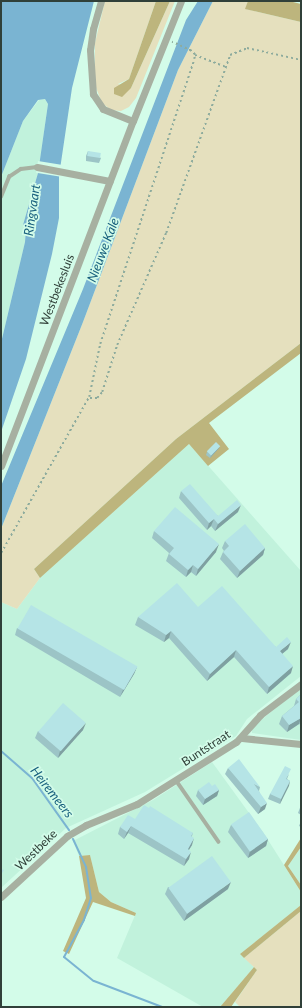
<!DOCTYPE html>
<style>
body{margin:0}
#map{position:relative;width:302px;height:1008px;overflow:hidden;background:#d3fce9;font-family:Lato,sans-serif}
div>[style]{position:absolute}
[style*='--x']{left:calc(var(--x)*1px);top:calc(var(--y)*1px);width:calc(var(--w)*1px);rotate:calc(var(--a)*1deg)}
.built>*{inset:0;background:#c1f2dc}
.green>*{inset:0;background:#e5e0be}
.forest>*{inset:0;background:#bdb57d}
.water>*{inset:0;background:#7ab4d2}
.pier>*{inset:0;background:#d3fce9;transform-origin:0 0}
.stream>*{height:2px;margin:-1px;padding:0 1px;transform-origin:1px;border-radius:1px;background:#7ab4d2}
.path>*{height:1.5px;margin-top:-0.75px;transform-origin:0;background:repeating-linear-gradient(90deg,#8dab9d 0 2px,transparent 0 5px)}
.lane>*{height:3.5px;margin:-1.75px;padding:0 1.75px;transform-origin:1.75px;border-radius:1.75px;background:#a7b0a1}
.street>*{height:7px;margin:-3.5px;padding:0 3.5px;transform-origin:3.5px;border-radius:3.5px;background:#a7b0a1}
.wall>*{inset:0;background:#9cc4c6}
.shaded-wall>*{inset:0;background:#7fa0a1}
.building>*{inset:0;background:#b5e4e6;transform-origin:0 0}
span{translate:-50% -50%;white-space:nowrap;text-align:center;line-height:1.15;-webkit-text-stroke:3.5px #d3fce9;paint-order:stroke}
.street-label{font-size:12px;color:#304039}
.water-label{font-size:13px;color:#175f7d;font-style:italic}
.frame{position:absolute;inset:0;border:2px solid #304039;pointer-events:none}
</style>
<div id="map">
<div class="built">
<div style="clip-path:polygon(45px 99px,48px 104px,38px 173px,23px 225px,26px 227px,25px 242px,1px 343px,1px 177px,23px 121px,39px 100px)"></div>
<div style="clip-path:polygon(189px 444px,301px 571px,301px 676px,247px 719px,236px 736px,145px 792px,66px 828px,1px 888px,1px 602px,17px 609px,40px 578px)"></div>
<div style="clip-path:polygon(301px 688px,301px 740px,252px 733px,252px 729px,261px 720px)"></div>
<div style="clip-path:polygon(212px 762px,263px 832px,301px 892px,301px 905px,240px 954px,254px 967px,220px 1007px,203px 1007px,117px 958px,136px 913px,111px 902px,99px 892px,90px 855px,79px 856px,73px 841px,153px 800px)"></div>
<div style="clip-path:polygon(301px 847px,301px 885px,288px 866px)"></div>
</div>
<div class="green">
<div style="clip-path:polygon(105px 1px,156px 1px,129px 79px,118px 84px,131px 88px,170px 1px,175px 1px,136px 98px,129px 107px,121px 111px,111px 110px,102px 103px,95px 85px,95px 43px)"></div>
<div style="clip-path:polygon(213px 1px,248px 1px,246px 9px,301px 22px,301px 343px,176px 439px,34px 569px,40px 578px,17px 609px,1px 602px,1px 529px,83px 322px,178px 70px)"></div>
<div style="clip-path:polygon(301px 911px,301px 1007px,240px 1007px,235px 1002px,257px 970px,244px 958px)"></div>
</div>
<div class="forest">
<div style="clip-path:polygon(156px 1px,170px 1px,131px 88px,122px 97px,114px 94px,114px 88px,129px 79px)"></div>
<div style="clip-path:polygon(248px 1px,289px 1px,301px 4px,301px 22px,245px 9px)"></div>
<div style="clip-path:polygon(301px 343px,301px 353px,209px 423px,229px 449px,208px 466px,189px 444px,40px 578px,34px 569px,176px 439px)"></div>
<div style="clip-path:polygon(301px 838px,301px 847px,288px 866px,301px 885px,301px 892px,284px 865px)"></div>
<div style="clip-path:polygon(90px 855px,99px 892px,111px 902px,136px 913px,135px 916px,93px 902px,69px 954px,63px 951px,86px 898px,79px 856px)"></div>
<div style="clip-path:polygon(301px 905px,301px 911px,244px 958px,240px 954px)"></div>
<div style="clip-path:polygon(254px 967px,257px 970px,231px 1007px,220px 1007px)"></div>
</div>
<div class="water">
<div style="clip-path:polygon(1px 1px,94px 1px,72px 88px,59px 176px,59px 218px,52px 254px,26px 359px,1px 432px,1px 343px,25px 242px,26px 228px,23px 225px,38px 173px,48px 104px,45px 99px,38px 100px,23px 121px,1px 177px)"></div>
<div style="clip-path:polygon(198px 1px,213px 1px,178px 70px,83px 322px,1px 529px,1px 486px,83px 289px,186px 20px)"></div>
</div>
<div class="pier">
<div style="left:38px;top:161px;width:25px;height:12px;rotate:9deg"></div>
</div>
<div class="stream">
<div style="--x:1;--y:751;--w:41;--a:41.1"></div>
<div style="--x:32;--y:778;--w:64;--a:54.6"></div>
<div style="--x:73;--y:839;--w:31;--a:65"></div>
<div style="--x:86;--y:867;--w:31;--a:81"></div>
<div style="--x:91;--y:898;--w:23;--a:108"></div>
<div style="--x:84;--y:920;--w:42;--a:118.4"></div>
<div style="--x:64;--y:957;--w:38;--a:39"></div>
<div style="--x:94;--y:981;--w:73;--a:20.9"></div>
</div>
<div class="path">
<div style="--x:195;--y:55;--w:33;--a:21"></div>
<div style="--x:90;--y:398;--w:7;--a:0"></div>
<div style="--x:97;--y:398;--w:8;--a:-50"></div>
<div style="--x:102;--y:392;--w:49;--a:-72.3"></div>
<div style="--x:117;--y:345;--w:122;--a:-66.4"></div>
<div style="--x:166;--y:233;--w:189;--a:-70.2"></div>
<div style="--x:230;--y:55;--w:18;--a:-22"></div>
<div style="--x:247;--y:48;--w:55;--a:12.5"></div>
<div style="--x:1;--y:553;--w:179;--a:-60.6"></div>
<div style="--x:89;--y:397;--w:54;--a:-78.3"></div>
<div style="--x:100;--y:344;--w:300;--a:-71.7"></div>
<div style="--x:194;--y:59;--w:4;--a:-76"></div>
<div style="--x:195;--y:55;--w:6;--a:-135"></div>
<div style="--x:191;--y:51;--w:21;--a:-155"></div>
</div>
<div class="lane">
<div style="--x:1;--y:197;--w:22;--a:-68"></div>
<div style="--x:9;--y:177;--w:14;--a:-34"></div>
<div style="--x:21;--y:169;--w:16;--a:-7"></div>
<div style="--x:176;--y:780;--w:75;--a:55.3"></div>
</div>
<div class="street">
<div style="--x:101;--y:1;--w:29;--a:106"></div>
<div style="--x:93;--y:29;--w:21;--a:98"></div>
<div style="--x:90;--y:50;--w:44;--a:86.1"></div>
<div style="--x:93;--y:94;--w:18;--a:56"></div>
<div style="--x:103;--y:109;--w:32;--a:22"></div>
<div style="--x:37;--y:167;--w:74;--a:10.9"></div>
<div style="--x:1;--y:466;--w:369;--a:-69.1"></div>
<div style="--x:133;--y:121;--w:129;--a:-68.2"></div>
<div style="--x:242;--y:738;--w:59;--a:5.8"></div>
<div style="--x:1;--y:897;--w:90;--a:-42.7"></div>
<div style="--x:67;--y:836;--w:22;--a:-30"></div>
<div style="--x:86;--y:825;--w:55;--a:-22.4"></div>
<div style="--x:137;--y:804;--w:117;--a:-32.1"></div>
<div style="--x:236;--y:742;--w:36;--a:-48"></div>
<div style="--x:260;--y:715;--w:51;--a:-37.1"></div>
</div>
<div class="wall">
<div style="clip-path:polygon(88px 151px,101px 158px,99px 163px,86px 161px,86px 156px)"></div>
<div style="clip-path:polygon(219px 448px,210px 458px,206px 455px,207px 452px)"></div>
<div style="clip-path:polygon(181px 491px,218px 516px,238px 512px,215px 531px,211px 526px,207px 530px,179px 498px)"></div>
<div style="clip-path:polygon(154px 531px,216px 552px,196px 576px,191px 572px,186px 577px,166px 561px,169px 553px,152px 538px)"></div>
<div style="clip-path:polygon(225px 541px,265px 548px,263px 555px,237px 578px,220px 559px,223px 552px,224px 551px,222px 548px)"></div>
<div style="clip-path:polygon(198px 607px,276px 647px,288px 649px,282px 654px,291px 673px,267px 694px,234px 657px,207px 681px,169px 638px,164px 642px,135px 625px,138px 617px)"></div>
<div style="clip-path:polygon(17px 628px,137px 667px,134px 674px,120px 697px,15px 635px)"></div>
<div style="clip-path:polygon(301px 694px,301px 725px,299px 724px,287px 732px,279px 724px,282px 716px,294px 706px,296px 699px)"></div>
<div style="clip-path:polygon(83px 730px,58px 758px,35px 738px,38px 731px)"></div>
<div style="clip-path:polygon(228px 768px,260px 787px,259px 791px,265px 809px,258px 814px,225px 774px)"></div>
<div style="clip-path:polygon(289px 774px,287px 779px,290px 781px,280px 804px,268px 799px,270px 794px)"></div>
<div style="clip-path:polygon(212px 786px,219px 790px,217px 796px,203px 805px,196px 796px,198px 790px)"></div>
<div style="clip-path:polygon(301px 805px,301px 815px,298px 813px)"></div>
<div style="clip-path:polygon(135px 819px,193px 833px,192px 836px,192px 845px,189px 850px,189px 859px,184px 866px,128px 833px,124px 839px,118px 834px,120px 827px)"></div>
<div style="clip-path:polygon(301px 821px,301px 827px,299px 826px)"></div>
<div style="clip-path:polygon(231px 825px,268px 839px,266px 846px,248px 858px,228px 832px)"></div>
<div style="clip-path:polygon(168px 887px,228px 889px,184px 921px,165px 894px)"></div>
</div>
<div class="shaded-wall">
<div style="clip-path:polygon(220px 446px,219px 448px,210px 458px,211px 456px)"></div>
<div style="clip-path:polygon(241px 505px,238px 512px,215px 531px,218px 524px)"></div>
<div style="clip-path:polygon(214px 519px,211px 526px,207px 530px,209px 523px)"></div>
<div style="clip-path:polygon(219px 544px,216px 552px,196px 576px,198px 569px)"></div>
<div style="clip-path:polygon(265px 548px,263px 555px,237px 578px,240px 571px)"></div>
<div style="clip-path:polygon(193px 565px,191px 572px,186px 577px,188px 570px)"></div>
<div style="clip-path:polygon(171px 631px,169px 638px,164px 642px,166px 635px)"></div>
<div style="clip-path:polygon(291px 642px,288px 649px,277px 658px,280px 651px)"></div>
<div style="clip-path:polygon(236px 650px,234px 657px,207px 681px,210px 674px)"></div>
<div style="clip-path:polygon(293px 666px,291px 673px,267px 694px,269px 687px)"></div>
<div style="clip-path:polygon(137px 667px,134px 674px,120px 697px,123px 690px)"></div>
<div style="clip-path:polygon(301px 718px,299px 724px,287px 732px,289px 725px)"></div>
<div style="clip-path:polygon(86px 723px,83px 730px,58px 758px,60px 751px)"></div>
<div style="clip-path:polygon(290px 781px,289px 786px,280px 804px,281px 799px)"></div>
<div style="clip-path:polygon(219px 790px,217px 796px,203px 805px,205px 799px)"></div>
<div style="clip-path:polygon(267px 803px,265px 809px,258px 814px,261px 807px)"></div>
<div style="clip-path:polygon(131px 826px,128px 833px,124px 839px,127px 832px)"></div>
<div style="clip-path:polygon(194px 838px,192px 845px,185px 856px,188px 849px)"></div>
<div style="clip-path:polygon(268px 839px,266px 846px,248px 858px,250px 851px)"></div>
<div style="clip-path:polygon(191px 852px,189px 859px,184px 866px,186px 859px)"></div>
<div style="clip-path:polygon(231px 882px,228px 889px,184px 921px,187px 914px)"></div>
</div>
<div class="building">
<div style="left:88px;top:151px;width:13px;height:5px;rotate:9deg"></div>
<div style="left:216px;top:442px;width:6px;height:13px;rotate:45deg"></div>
<div style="clip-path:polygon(190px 484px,218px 516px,237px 500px,241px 505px,218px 524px,214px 519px,209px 523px,181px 491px)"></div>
<div style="clip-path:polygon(175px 507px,219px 544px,198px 569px,193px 565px,188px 570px,169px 554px,174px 548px,154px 531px)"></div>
<div style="clip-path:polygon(245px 524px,265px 548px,240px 571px,223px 552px,229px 546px,225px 541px)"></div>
<div style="clip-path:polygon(177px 583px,198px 607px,222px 586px,276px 647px,287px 637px,291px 642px,280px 651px,293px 666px,269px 687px,236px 650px,210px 674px,171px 631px,166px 635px,138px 617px)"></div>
<div style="left:31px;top:605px;width:123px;height:27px;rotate:30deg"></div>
<div style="clip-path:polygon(301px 694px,301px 718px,289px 725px,282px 716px,299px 702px,296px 699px)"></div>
<div style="left:63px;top:703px;width:30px;height:38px;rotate:41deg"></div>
<div style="clip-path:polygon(239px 759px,260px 787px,254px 784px,267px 803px,261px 807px,228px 768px)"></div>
<div style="clip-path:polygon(285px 766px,291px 769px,286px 779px,290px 781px,281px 799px,270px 794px)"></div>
<div style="clip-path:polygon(209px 782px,212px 786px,215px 784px,219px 790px,205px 799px,198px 790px)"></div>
<div style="clip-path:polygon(144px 805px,149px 808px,150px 806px,193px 833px,191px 836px,194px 838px,188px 849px,191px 852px,186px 859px,131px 826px,127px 832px,120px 827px,128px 815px,135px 819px)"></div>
<div style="left:249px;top:812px;width:33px;height:22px;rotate:55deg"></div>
<div style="left:212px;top:856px;width:32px;height:54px;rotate:54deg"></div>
<div style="clip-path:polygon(1px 869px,4px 870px,1px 875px)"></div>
</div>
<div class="street-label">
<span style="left:57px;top:290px;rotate:-69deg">Westbekesluis</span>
<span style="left:206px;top:748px;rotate:-33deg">Buntstraat</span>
<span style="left:36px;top:850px;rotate:-44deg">Westbeke</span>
</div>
<div class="water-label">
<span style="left:32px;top:210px;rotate:-82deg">Ringvaart</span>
<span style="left:103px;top:250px;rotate:-69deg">Nieuwe Kale</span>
<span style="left:52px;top:792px;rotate:52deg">Heiremeers</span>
</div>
<div class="frame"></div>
</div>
